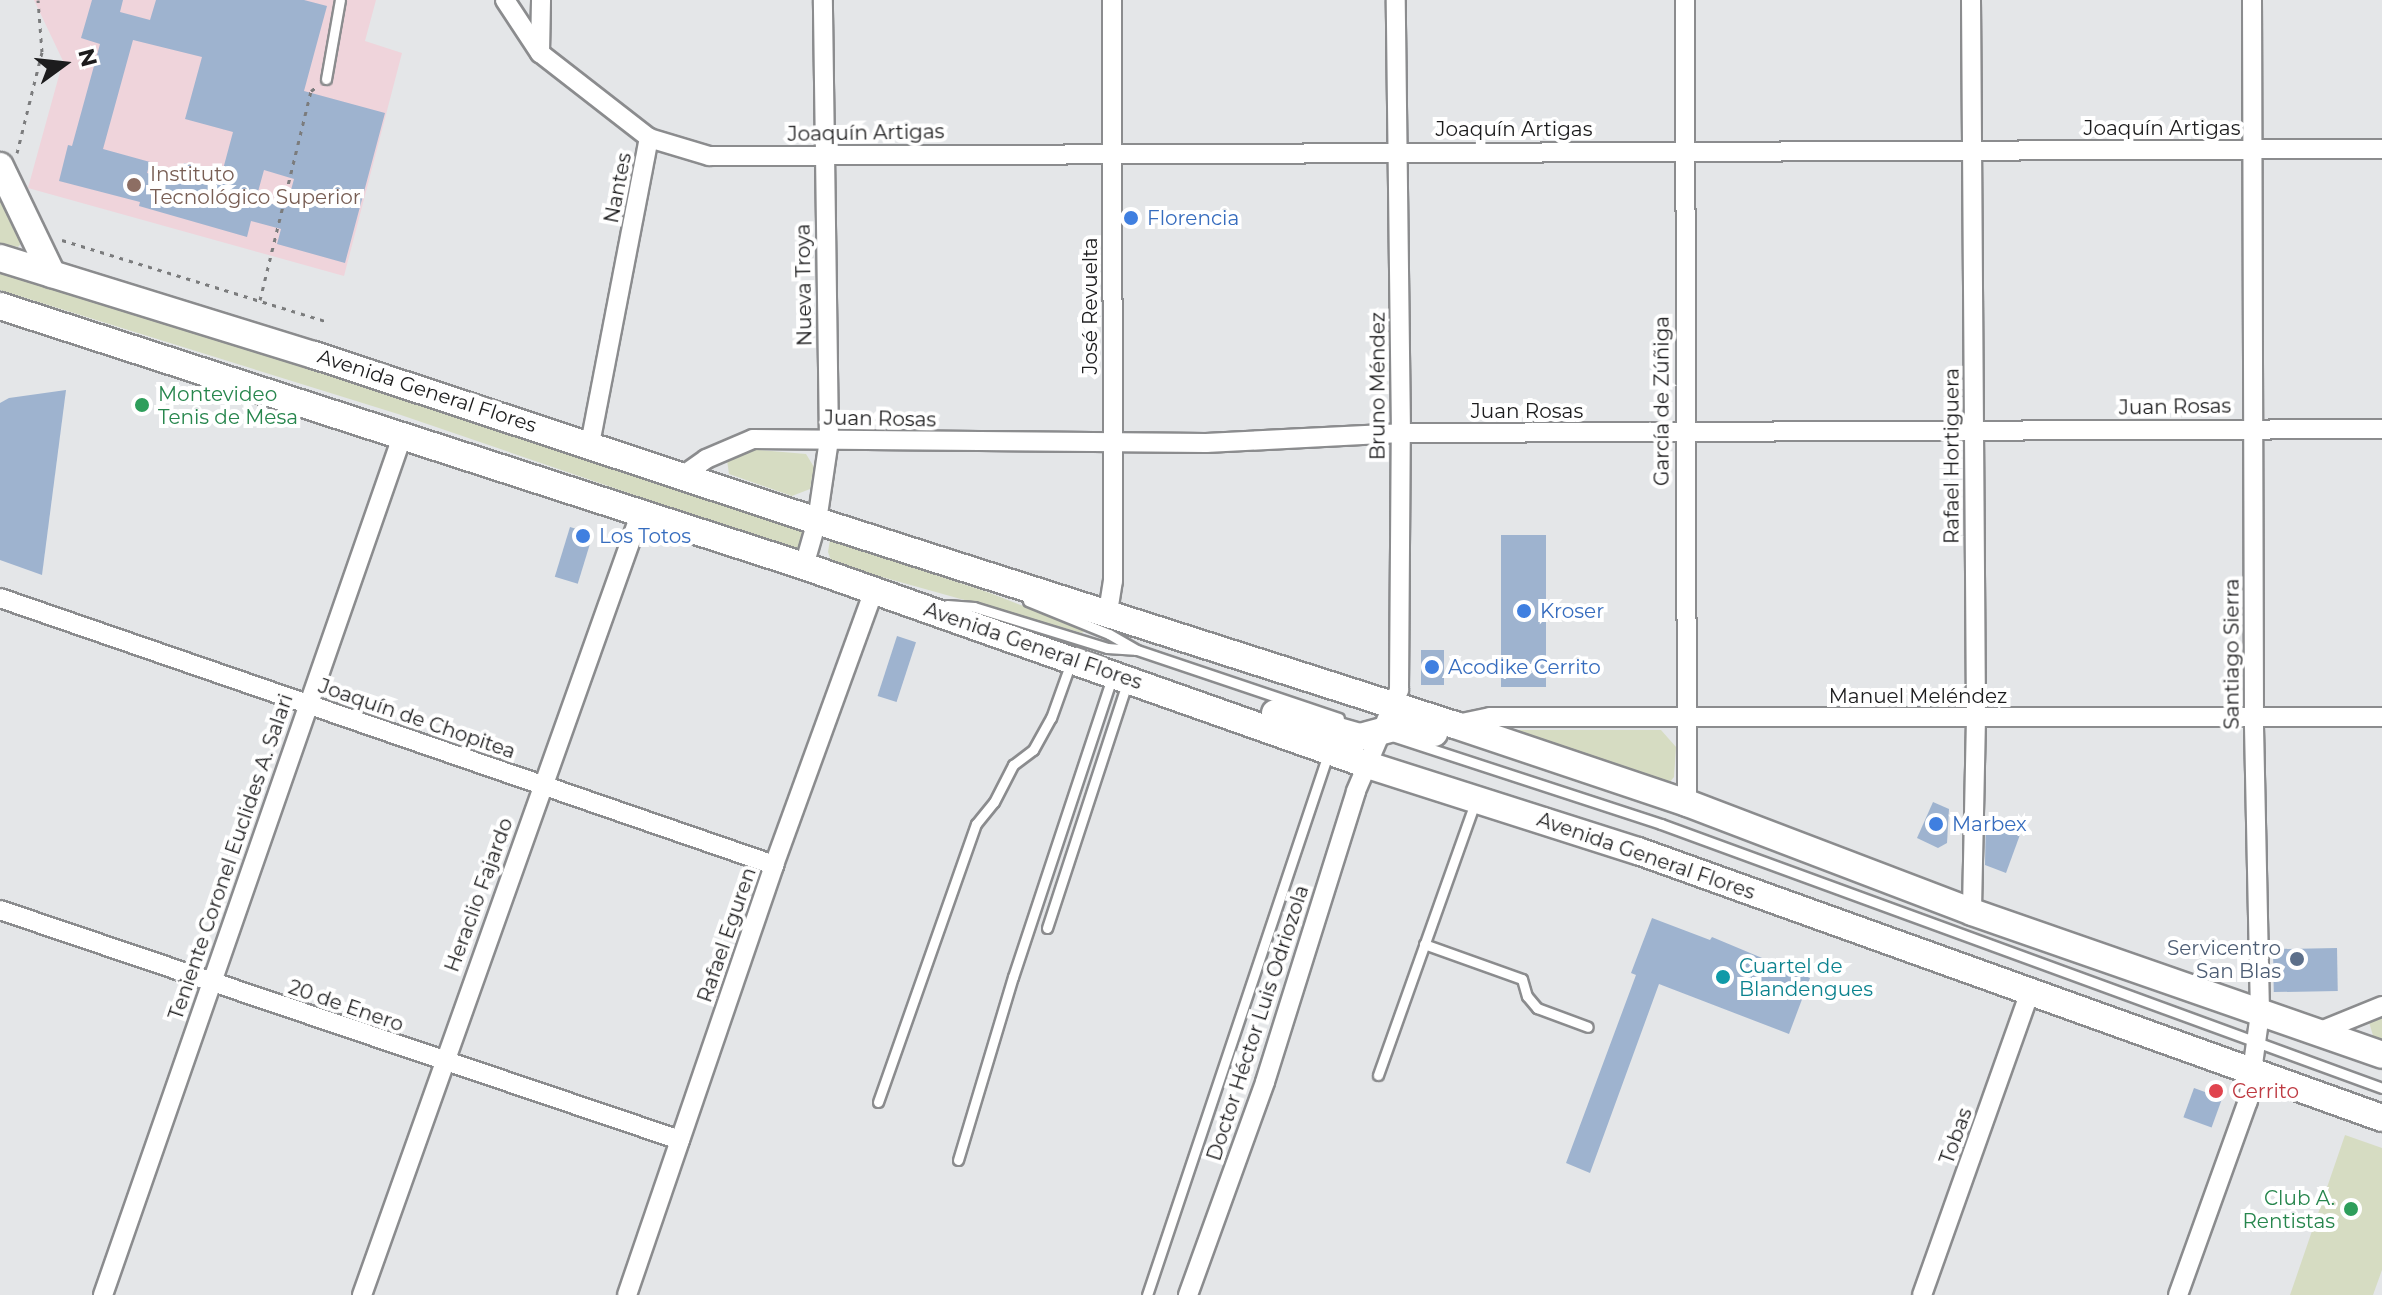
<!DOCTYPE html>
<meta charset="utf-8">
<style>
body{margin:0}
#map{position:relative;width:2382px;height:1295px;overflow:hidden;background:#e4e6e8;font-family:Montserrat,sans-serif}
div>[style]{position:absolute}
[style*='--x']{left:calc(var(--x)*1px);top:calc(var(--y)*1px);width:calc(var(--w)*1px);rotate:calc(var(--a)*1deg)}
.education>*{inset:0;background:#efd4db}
.green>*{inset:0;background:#d6dcc2}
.building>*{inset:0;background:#9eb3cf;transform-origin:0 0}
.path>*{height:3px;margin-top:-1.5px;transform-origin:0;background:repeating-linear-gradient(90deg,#7b7c7d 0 4px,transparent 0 10px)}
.roads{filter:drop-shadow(2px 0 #8b8c8e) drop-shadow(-2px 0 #8b8c8e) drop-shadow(0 2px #8b8c8e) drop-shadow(0 -2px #8b8c8e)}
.service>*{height:9px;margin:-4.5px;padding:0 4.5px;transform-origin:4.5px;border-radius:4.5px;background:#fff}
.minor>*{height:18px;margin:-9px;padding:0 9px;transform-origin:9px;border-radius:9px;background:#fff}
.secondary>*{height:26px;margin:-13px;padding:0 13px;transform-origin:13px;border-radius:13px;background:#fff}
.dots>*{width:22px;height:22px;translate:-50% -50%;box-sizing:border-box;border:4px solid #fff;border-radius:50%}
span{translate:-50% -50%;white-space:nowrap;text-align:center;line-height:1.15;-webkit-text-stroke:8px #fff;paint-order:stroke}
.street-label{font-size:20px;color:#1c1c1d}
.education-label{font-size:20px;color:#785e54}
.left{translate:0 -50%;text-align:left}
.shop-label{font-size:20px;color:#366cbe}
.leisure-label{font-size:20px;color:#27864d}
.right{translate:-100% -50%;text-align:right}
.service-label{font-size:20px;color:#4e5e75}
.culture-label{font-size:20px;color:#0d838f}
.health-label{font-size:20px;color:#be3a42}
.north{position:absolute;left:24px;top:24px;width:80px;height:80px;-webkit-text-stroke:6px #fff;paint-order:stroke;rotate:75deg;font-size:22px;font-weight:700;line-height:32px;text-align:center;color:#1c1c1d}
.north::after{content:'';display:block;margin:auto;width:28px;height:36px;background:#1c1c1d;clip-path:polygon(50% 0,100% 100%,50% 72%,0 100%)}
</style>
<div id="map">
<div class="education">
<div style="clip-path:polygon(34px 0,376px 0,365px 41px,402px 53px,344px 276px,28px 188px,63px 61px)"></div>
</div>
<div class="green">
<div style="clip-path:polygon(0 192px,23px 241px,18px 247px,0 243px)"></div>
<div style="clip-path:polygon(0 273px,414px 399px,803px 531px,805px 542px,801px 552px,398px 414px,0 290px)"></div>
<div style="clip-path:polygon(748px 449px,806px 454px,814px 467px,810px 489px,792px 496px,729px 474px,727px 460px)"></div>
<div style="clip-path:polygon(830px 540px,990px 593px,1085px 630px,1082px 633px,832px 563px,828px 552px)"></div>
<div style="clip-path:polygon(1513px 730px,1661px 730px,1676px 747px,1674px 777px,1669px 783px)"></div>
<div style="clip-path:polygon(2382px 1011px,2382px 1045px,2374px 1039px,2369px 1022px,2371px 1017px)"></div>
<div style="clip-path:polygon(2345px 1135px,2382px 1148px,2382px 1270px,2373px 1295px,2290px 1295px)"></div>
</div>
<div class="building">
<div style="clip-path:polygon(evenodd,92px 0,123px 0,120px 12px,150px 20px,156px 0,304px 0,327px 6px,304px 91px,385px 113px,345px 263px,277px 244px,281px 229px,251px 221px,247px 237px,139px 206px,140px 202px,59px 181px,68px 145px,72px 146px,100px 44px,81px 38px,92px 0,133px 40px,202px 57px,185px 119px,233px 132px,222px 173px,184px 163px,179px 182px,147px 173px,150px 162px,103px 149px,133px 40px,92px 0,264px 170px,294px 179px,286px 208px,256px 199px,264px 170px)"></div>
<div style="clip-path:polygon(66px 390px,42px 575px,0 560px,0 403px,9px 398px)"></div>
<div style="left:570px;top:527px;width:24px;height:52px;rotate:17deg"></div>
<div style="left:1501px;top:535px;width:45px;height:152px"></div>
<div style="left:897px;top:636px;width:20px;height:63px;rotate:18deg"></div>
<div style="left:1421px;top:650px;width:23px;height:35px"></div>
<div style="clip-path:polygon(1933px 802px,1949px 809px,1947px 843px,1938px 848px,1917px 838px)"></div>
<div style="clip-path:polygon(1986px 819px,2025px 821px,2006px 873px,1985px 865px)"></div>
<div style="clip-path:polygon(1652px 918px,1710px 940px,1712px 937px,1810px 978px,1789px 1034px,1659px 984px,1590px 1173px,1566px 1163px,1636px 975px,1631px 973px)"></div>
<div style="left:2337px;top:948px;width:43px;height:64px;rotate:89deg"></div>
<div style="left:2194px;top:1088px;width:30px;height:31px;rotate:20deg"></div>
</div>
<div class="path">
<div style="--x:17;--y:153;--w:104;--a:-76.1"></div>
<div style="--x:42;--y:52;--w:52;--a:-94.4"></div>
<div style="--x:62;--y:240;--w:275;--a:17.1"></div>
<div style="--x:260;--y:300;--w:215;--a:-76.3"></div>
<div style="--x:311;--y:91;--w:5;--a:-37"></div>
</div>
<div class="roads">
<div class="service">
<div style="--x:326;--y:79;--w:80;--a:-80"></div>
<div style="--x:1028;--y:601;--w:87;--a:22.2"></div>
<div style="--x:1109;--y:634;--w:32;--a:30"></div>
<div style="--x:1137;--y:650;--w:213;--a:18.6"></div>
<div style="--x:947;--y:605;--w:27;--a:4"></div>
<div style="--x:974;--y:607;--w:139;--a:17.1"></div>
<div style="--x:1107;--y:648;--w:27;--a:4"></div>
<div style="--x:1395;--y:737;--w:280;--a:18.1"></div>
<div style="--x:1661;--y:824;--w:768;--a:20.11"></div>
<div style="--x:1047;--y:928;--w:258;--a:-71.9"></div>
<div style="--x:1424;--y:944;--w:104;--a:19.7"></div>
<div style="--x:1522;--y:979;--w:18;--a:74"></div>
<div style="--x:1527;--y:996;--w:16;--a:50"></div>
<div style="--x:1537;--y:1008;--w:54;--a:20.4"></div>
<div style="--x:1378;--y:1075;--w:289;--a:-70.4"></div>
<div style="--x:878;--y:1102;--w:295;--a:-70.6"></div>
<div style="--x:976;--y:824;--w:28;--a:-51"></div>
<div style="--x:994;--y:802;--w:42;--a:-62.8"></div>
<div style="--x:1013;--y:765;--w:25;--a:-37"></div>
<div style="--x:1033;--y:750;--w:37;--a:-61"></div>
<div style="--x:1051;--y:718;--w:59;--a:-70.3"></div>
<div style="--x:958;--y:1160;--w:191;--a:-73.3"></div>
<div style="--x:1013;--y:977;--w:316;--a:-71.7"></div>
<div style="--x:1147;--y:1295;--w:570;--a:-71.5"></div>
</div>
<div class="minor">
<div style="--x:505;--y:0;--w:64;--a:56.6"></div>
<div style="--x:540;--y:53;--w:138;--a:37.9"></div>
<div style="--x:649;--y:138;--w:63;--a:16.7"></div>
<div style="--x:709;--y:156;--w:1673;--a:-0.24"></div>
<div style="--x:1685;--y:0;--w:803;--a:89.86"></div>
<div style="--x:1971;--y:0;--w:718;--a:89.6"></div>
<div style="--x:1976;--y:718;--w:194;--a:91.2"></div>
<div style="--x:540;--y:53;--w:53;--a:-88.9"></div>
<div style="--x:590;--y:444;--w:312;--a:-79.1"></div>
<div style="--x:682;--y:476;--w:29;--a:-35"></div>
<div style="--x:706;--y:459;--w:51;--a:-23.1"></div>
<div style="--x:753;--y:439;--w:453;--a:0.5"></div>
<div style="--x:1206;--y:443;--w:195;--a:-2.9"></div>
<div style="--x:1401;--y:433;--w:981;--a:-0.23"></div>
<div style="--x:804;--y:566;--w:47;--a:-73.9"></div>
<div style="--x:817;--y:521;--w:82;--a:-81.6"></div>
<div style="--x:829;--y:440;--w:440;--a:-90.8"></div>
<div style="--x:0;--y:598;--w:819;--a:19.03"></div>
<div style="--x:1108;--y:612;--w:31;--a:-81"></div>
<div style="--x:1113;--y:581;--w:581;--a:-90.1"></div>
<div style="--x:1457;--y:724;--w:34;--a:-12"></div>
<div style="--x:1490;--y:717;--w:892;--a:0"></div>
<div style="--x:0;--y:910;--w:718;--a:18.69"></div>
<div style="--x:2318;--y:1032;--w:69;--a:-22.1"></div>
<div style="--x:103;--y:1295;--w:912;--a:-70.79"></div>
<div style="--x:362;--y:1295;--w:831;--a:-70.39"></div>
<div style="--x:627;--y:1295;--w:454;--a:-71.1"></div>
<div style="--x:774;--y:865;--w:293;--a:-70"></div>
<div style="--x:1188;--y:1295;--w:226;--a:-70.1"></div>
<div style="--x:1265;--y:1082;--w:305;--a:-72.6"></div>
<div style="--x:1356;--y:791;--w:110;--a:-66.9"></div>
<div style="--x:1399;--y:690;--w:257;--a:-89.6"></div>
<div style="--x:1401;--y:433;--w:433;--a:-90.7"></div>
<div style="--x:1922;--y:1295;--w:323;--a:-70.4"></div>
<div style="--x:2178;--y:1295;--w:206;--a:-70.2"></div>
<div style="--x:2248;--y:1101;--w:89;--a:-82.2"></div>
<div style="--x:2260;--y:1013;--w:297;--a:-91.2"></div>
<div style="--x:2254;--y:716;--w:716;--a:-90.16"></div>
</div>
<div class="secondary">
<div style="--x:0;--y:166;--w:120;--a:64.3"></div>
<div style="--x:0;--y:258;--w:329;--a:17.2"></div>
<div style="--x:314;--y:355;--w:530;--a:18.26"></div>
<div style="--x:817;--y:521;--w:670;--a:17.73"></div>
<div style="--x:1455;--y:725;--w:245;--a:18.6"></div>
<div style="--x:1687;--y:803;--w:305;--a:20.9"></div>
<div style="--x:1972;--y:912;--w:434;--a:19.2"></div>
<div style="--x:0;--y:306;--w:845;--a:17.92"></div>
<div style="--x:804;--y:566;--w:598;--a:19.43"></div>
<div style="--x:1368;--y:765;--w:283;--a:17.7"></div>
<div style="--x:1638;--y:851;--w:790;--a:19.74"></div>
<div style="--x:1275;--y:713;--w:88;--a:15.8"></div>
<div style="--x:1360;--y:737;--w:42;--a:-15"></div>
<div style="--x:1401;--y:726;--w:34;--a:12"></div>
</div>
</div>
<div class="dots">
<div style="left:134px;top:185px;background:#8d6e63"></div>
<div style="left:1131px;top:218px;background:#3f7fe0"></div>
<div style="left:142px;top:405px;background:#2e9e5b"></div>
<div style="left:583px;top:536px;background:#3f7fe0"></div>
<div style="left:1524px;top:611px;background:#3f7fe0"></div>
<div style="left:1432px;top:667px;background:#3f7fe0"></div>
<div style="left:1936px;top:824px;background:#3f7fe0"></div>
<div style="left:2297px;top:959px;background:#5c6f8a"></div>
<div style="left:1723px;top:977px;background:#0f9aa8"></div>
<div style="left:2216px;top:1091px;background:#e0444e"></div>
<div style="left:2351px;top:1209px;background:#2e9e5b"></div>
</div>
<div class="street-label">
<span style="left:2162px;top:128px">Joaquín Artigas</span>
<span style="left:1514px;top:129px">Joaquín Artigas</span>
<span style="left:866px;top:133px;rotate:-1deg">Joaquín Artigas</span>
<span style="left:618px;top:188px;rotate:-79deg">Nantes</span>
<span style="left:804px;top:285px;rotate:-91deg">Nueva Troya</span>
<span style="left:1090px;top:306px;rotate:-90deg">José Revuelta</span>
<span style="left:1378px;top:386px;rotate:-90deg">Bruno Méndez</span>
<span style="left:427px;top:391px;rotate:18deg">Avenida General Flores</span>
<span style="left:1662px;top:401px;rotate:-90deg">García de Zúñiga</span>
<span style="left:2175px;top:407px;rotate:-1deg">Juan Rosas</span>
<span style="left:1527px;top:411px">Juan Rosas</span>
<span style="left:880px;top:419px;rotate:1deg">Juan Rosas</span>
<span style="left:1952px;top:456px;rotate:-90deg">Rafael Hortiguera</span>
<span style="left:1033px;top:646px;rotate:19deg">Avenida General Flores</span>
<span style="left:2232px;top:654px;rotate:-90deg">Santiago Sierra</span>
<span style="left:1918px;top:696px">Manuel Meléndez</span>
<span style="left:417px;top:719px;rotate:19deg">Joaquín de Chopitea</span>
<span style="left:1646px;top:856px;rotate:19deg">Avenida General Flores</span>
<span style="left:231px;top:857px;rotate:-71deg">Teniente Coronel Euclides A. Salari</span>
<span style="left:479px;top:895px;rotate:-70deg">Heraclio Fajardo</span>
<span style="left:727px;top:935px;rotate:-71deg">Rafael Eguren</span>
<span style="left:346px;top:1006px;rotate:19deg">20 de Enero</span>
<span style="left:1258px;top:1023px;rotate:-72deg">Doctor Héctor Luis Odriozola</span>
<span style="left:1956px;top:1136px;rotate:-70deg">Tobas</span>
</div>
<div class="education-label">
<span class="left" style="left:150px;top:186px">Instituto<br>Tecnológico Superior</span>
</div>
<div class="shop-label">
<span class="left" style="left:1147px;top:218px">Florencia</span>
<span class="left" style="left:599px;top:536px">Los Totos</span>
<span class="left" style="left:1540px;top:611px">Kroser</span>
<span class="left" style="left:1448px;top:667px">Acodike Cerrito</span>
<span class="left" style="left:1952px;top:824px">Marbex</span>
</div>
<div class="leisure-label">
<span class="left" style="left:158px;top:406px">Montevideo<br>Tenis de Mesa</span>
<span class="right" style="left:2335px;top:1210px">Club A.<br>Rentistas</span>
</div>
<div class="service-label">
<span class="right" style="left:2281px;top:960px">Servicentro<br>San Blas</span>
</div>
<div class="culture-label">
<span class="left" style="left:1739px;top:978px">Cuartel de<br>Blandengues</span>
</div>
<div class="health-label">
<span class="left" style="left:2232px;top:1091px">Cerrito</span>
</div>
<div class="north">N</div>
</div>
